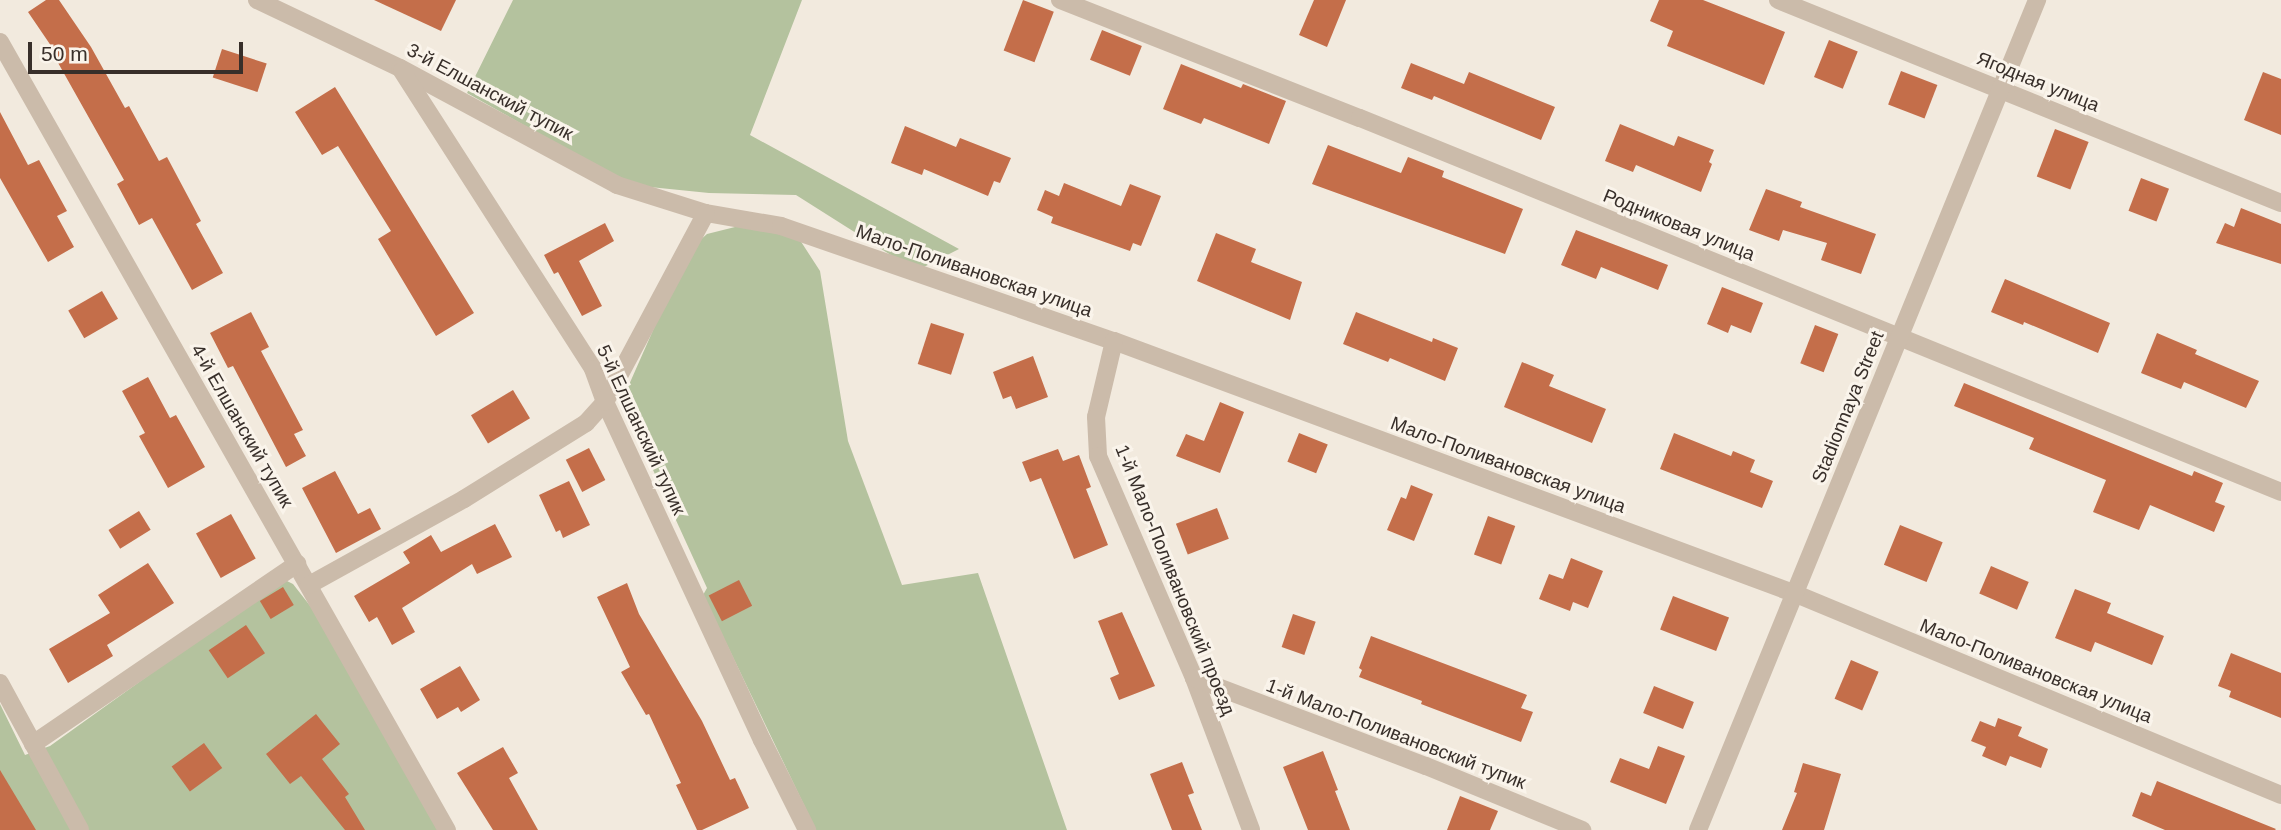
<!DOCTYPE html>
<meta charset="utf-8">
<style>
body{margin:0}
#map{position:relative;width:2281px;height:830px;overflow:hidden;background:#f2eade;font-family:Helvetica,sans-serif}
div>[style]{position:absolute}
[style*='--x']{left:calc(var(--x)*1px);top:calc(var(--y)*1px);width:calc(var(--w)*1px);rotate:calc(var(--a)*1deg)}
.green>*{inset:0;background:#b4c29e}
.building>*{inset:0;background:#c46e4a;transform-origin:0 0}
.minor>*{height:18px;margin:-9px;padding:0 9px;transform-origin:9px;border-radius:9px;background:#cbbbaa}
span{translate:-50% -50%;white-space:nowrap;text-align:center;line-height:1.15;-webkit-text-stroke:6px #faf4eb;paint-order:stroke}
.street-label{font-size:19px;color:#382f2a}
.scale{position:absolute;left:28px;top:42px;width:215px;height:32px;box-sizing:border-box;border:4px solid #382f2a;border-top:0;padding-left:9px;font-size:21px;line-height:24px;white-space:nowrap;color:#382f2a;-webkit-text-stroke:5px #faf4eb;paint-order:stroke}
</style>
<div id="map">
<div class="green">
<div style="clip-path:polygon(513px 0,802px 0,750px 135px,959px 249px,916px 271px,796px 195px,709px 193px,630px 185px,467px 93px)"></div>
<div style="clip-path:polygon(787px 220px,820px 271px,848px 441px,902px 585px,978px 573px,1067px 830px,816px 830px,703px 595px,707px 588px,627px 413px,628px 387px,688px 251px,707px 234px,751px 223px)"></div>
<div style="clip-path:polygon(283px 579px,293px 584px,311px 607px,439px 830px,0 830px,0 704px,25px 755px,50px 746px)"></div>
</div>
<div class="building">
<div style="clip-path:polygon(46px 0,59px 0,91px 47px,125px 108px,129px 106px,159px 161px,167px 157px,201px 221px,196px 224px,223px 273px,192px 290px,152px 218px,139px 225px,117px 184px,124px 180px,57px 61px,60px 59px,28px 12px)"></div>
<div style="clip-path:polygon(374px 0,456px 0,441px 31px)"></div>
<div style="left:1023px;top:0;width:33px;height:54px;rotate:21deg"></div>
<div style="clip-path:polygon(1314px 0,1346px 0,1327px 47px,1299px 35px)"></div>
<div style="clip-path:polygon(1659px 0,1703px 0,1785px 32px,1764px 85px,1667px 46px,1673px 31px,1650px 21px)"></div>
<div style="left:1102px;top:30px;width:43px;height:32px;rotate:22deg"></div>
<div style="left:1829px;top:40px;width:31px;height:40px;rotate:22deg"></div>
<div style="left:222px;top:49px;width:47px;height:30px;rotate:18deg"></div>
<div style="clip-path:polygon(1411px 63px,1464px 84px,1469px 72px,1555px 107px,1541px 140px,1434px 96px,1432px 100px,1401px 88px)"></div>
<div style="clip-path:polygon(1181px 64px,1241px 88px,1243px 84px,1286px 101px,1269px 144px,1204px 118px,1201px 124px,1163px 109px)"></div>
<div style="left:1901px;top:71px;width:39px;height:36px;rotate:21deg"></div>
<div style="clip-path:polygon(2263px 72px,2281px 79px,2281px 135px,2244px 120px)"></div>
<div style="clip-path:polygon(335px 87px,474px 313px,436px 336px,378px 239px,391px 231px,338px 146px,322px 155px,295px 112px)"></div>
<div style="clip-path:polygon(0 112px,28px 165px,39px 160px,67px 211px,57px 216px,74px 247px,48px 262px,0 178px)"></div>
<div style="clip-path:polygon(1620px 124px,1674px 146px,1678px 136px,1714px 150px,1709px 162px,1712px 164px,1701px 192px,1636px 165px,1633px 172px,1605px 161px)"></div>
<div style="clip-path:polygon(905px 126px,956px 147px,960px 138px,1011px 158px,1000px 183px,994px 181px,988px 196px,924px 169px,922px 175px,891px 163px)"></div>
<div style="left:2055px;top:129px;width:36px;height:51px;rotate:21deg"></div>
<div style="clip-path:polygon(1328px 145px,1401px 173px,1408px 157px,1444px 171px,1442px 177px,1523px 209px,1505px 254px,1312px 184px)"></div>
<div style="left:2141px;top:178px;width:30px;height:35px;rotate:21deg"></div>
<div style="clip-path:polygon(1064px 183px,1121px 206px,1130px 184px,1161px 196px,1141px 246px,1133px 243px,1130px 251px,1051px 223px,1053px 217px,1037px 210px,1045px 190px,1059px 196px)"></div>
<div style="clip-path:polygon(1766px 189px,1802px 202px,1800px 207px,1876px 234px,1861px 274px,1821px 260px,1827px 243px,1783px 230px,1779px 241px,1749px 230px)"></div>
<div style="clip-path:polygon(2241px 208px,2281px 224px,2281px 264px,2216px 243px,2225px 223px,2234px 227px)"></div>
<div style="clip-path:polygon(605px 223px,614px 241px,579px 261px,602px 306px,582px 316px,558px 272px,554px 274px,544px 255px)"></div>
<div style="clip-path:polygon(1576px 230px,1668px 265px,1658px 290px,1601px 267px,1596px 279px,1561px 265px)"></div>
<div style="clip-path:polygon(1216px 233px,1256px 249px,1251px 262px,1302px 282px,1290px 320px,1197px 281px)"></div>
<div style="clip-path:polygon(2005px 279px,2110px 323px,2098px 353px,2024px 322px,2023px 325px,1991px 312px)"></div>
<div style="clip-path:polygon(1722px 287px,1763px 303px,1751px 333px,1731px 325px,1728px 333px,1707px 324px)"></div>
<div style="left:102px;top:291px;width:32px;height:39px;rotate:60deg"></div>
<div style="clip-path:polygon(251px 312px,269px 347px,261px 351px,303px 430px,294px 434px,306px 456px,286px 467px,233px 366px,228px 368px,210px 333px)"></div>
<div style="clip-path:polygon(1356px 312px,1432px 342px,1433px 338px,1458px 348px,1445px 381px,1390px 358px,1388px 362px,1343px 344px)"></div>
<div style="left:931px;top:323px;width:35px;height:43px;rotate:18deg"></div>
<div style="left:1815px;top:325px;width:25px;height:41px;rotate:21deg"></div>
<div style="clip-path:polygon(2157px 333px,2197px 350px,2195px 354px,2259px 381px,2246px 408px,2184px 382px,2181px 389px,2141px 373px)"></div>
<div style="clip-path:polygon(1033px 356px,1048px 397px,1016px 409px,1011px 396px,1003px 399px,993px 372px)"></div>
<div style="clip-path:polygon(1522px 362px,1554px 375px,1549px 386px,1606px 409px,1592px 443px,1504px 407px)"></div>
<div style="clip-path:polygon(148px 377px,170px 418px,176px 415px,205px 467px,168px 488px,139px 436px,145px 433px,122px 391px)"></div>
<div style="clip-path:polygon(1964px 383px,2192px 476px,2194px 471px,2223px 483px,2215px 502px,2225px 506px,2214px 532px,2150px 505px,2139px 530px,2093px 512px,2106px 480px,2029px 449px,2034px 438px,1954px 406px)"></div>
<div style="left:513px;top:390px;width:33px;height:49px;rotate:59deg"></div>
<div style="clip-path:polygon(1220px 402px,1244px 412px,1220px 473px,1176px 456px,1186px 434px,1204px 441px)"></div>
<div style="left:1299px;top:433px;width:31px;height:31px;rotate:22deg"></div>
<div style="clip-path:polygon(1674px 433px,1731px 456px,1733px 451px,1755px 460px,1750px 472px,1773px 481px,1762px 508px,1660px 469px)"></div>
<div style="left:589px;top:448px;width:36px;height:26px;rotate:63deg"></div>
<div style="clip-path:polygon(1058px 449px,1063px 461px,1079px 455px,1091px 487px,1086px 489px,1108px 545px,1074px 559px,1041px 478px,1030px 482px,1022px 462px)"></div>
<div style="clip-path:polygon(335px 471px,358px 514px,370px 508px,381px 529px,336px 553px,302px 488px)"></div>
<div style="clip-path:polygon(569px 481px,590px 525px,563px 538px,560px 530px,556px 532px,539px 495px)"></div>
<div style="clip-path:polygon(1411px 485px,1433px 494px,1414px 541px,1387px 530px,1401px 497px,1406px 499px)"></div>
<div style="left:1217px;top:508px;width:33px;height:44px;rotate:69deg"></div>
<div style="left:139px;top:511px;width:22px;height:36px;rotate:58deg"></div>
<div style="left:231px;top:514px;width:51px;height:40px;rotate:61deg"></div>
<div style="left:1488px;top:516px;width:29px;height:41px;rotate:20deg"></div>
<div style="clip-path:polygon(495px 524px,512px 557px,477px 574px,472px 564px,402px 608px,415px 632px,392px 645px,377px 617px,369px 622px,354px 596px,410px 563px,403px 552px,431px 535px,441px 552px)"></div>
<div style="left:1900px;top:525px;width:46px;height:43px;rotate:22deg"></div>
<div style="clip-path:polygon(1571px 558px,1603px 571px,1588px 608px,1573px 602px,1570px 611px,1539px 599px,1549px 574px,1563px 579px)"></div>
<div style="clip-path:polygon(148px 563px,174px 603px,107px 645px,113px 656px,68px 683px,49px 649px,110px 613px,98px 595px)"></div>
<div style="left:1991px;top:566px;width:41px;height:30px;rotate:23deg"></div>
<div style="left:739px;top:580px;width:29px;height:34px;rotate:63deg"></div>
<div style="clip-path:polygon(627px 583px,639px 614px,702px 721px,730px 780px,735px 778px,749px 808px,702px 830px,697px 830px,676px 785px,681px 783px,649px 714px,646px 715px,621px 672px,630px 667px,597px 597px)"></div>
<div style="left:283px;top:587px;width:21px;height:27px;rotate:59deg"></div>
<div style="clip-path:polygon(2075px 589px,2111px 603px,2107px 613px,2164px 636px,2152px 665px,2095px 642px,2091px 652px,2055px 638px)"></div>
<div style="left:1673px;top:596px;width:60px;height:36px;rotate:21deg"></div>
<div style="clip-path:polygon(1122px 612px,1155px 686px,1119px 700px,1110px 678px,1119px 674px,1098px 621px)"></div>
<div style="left:1293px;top:614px;width:24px;height:35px;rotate:19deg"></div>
<div style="left:246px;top:625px;width:34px;height:45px;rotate:56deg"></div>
<div style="clip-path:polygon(1371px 636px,1527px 695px,1521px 708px,1533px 712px,1521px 742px,1421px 704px,1422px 701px,1359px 677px,1362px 670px,1359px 668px)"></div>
<div style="clip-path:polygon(2231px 653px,2281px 673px,2281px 718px,2229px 697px,2231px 691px,2218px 686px)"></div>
<div style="left:1851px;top:660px;width:30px;height:42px;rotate:23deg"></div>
<div style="clip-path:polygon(460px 666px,480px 700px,461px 712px,458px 707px,437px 719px,420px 689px)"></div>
<div style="left:1654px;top:686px;width:43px;height:29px;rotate:22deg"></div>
<div style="clip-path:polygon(316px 714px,340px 744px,322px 759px,349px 794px,345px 797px,365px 830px,345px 830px,301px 776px,290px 784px,266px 754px)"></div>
<div style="clip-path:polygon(1998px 718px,2022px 727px,2018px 736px,2048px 749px,2041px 768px,2010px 756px,2006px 766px,1982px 756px,1986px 747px,1971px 741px,1980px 721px,1995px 727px)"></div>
<div style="left:204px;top:743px;width:31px;height:40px;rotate:54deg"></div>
<div style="clip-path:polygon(1658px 746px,1685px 756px,1666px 804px,1610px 782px,1620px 758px,1649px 769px)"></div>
<div style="clip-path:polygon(503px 747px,518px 773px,509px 778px,538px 830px,493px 830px,457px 773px)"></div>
<div style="clip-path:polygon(1323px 751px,1338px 790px,1335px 791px,1350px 830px,1308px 830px,1283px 767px)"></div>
<div style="clip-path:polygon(1182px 762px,1194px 793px,1188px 795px,1202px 830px,1172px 830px,1150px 774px)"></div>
<div style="clip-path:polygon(1803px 763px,1841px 774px,1824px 830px,1782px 830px,1797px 793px,1794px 792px)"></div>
<div style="clip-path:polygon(0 770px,36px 830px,0 830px)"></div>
<div style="clip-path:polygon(2157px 781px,2276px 829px,2275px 830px,2165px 830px,2132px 816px,2141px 792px,2151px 796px)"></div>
<div style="clip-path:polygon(1460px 796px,1498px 811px,1490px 830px,1447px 830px)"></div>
</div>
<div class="minor">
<div style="--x:257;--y:0;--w:158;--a:25.4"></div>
<div style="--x:400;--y:68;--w:247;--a:28.3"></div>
<div style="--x:617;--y:185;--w:93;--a:17.5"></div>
<div style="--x:706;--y:213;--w:76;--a:9.8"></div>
<div style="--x:781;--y:226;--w:352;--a:19.1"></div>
<div style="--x:1114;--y:341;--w:727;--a:20.35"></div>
<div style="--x:1796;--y:594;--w:525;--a:22.51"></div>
<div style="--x:1060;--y:0;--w:322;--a:21.5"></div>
<div style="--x:1360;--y:118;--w:994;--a:22.1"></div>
<div style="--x:1778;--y:0;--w:542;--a:21.98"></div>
<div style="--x:0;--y:42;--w:906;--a:60.44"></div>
<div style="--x:402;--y:71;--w:354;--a:57.3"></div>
<div style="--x:593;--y:369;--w:35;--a:70"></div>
<div style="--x:605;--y:402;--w:373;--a:65.1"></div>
<div style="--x:762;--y:740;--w:101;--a:63.4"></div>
<div style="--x:1114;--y:341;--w:78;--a:103.3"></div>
<div style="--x:1096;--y:417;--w:39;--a:87"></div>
<div style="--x:1098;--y:456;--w:242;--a:66.6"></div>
<div style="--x:1194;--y:678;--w:162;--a:69.4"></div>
<div style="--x:309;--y:585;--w:177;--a:-29"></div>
<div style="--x:464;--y:499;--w:144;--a:-31.9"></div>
<div style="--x:586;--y:423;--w:28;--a:-48"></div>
<div style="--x:605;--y:402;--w:214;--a:-61.9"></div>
<div style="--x:1194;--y:678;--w:248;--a:20.8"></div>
<div style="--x:1426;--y:766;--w:169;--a:22.3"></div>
<div style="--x:0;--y:683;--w:167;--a:61.4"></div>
<div style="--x:33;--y:744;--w:320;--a:-34.3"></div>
<div style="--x:1698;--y:830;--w:897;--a:-67.78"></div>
</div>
<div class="street-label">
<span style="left:2038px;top:82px;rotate:22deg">Ягодная улица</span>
<span style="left:490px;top:92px;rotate:28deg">3-й Елшанский тупик</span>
<span style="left:1679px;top:225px;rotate:22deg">Родниковая улица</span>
<span style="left:974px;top:271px;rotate:19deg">Мало-Поливановская улица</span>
<span style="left:1848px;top:407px;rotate:-68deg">Stadionnaya Street</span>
<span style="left:242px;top:426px;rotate:60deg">4-й Елшанский тупик</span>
<span style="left:641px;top:430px;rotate:65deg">5-й Елшанский тупик</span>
<span style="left:1508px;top:465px;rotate:20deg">Мало-Поливановская улица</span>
<span style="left:1175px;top:580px;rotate:68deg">1-й Мало-Поливановский проезд</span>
<span style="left:2036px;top:671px;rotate:22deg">Мало-Поливановская улица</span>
<span style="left:1396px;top:734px;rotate:21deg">1-й Мало-Поливановский тупик</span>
</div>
<div class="scale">50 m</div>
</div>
